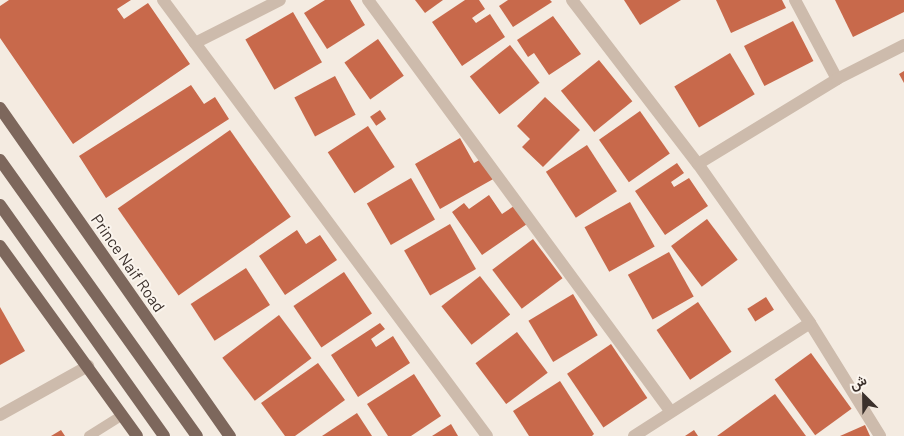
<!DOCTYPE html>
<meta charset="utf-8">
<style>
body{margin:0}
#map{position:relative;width:904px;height:436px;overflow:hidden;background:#f4ebe1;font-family:Barlow,Vazirmatn,sans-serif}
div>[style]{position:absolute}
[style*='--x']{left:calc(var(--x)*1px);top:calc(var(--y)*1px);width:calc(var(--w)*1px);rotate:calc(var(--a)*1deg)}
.building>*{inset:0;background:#c8694b;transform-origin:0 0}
.service>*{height:10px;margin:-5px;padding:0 5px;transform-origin:5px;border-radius:5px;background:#cdbbac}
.minor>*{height:12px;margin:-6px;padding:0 6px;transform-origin:6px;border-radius:6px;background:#cdbbac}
.primary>*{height:12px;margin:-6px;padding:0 6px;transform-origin:6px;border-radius:6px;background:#7d675c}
span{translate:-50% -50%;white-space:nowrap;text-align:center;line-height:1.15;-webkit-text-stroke:4px #fbf5ee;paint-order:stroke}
.street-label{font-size:16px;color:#3b302b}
.north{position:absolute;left:839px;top:371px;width:50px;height:50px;-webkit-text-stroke:4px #fbf5ee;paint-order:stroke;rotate:337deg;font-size:14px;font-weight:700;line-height:20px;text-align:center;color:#3b302b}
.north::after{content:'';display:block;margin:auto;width:18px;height:22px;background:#3b302b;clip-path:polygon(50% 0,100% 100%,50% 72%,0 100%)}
</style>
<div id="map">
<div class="building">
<div style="clip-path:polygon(9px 0,131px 0,117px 9px,124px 19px,148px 3px,190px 64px,73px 144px,0 38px,0 6px)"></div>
<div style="clip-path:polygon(325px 0,350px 0,365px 25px,327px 49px,304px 13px)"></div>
<div style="clip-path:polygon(415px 0,443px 0,425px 13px)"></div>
<div style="clip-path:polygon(465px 0,479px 0,485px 9px,472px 18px,476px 23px,490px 14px,505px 37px,462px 66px,432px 22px)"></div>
<div style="clip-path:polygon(508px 0,550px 0,552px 2px,513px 27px,499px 6px)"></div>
<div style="clip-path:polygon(624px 0,681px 0,640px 25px)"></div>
<div style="clip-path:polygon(716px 0,782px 0,786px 8px,731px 33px)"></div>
<div style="clip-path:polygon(835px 0,904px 0,904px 12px,853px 37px)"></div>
<div style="left:293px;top:12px;width:58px;height:55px;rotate:60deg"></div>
<div style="clip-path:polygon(553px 16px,581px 54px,549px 75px,534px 53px,528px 57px,517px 40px)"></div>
<div style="left:793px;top:21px;width:45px;height:55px;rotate:63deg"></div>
<div style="left:378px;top:39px;width:45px;height:41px;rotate:55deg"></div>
<div style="left:510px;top:45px;width:48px;height:51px;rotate:52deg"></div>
<div style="left:730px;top:53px;width:48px;height:65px;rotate:59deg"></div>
<div style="left:599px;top:60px;width:53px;height:49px;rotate:51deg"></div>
<div style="clip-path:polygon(904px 71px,904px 83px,899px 74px)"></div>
<div style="left:335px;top:76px;width:44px;height:46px;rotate:62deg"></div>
<div style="clip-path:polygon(191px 85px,204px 104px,215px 97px,229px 119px,106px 198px,79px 156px)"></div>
<div style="clip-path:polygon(545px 97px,580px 130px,543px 167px,522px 147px,530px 139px,517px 126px)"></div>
<div style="left:380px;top:110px;width:11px;height:12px;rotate:56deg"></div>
<div style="left:640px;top:111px;width:52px;height:50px;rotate:55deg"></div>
<div style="left:368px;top:126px;width:49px;height:48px;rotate:57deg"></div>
<div style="left:230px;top:130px;width:106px;height:137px;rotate:55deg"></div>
<div style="clip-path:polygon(460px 138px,474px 163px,483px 158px,495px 178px,440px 209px,415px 164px)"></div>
<div style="left:587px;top:145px;width:55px;height:49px;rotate:57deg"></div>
<div style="clip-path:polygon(677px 163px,684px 173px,671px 182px,674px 187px,689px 178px,708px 206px,665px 235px,635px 191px)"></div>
<div style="left:411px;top:178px;width:48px;height:51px;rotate:60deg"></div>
<div style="clip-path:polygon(489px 195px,502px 214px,514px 206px,527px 224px,482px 255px,452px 212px,464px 203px,469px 209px)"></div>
<div style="left:630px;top:202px;width:51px;height:52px;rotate:61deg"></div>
<div style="left:707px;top:219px;width:51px;height:45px;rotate:53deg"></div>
<div style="left:450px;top:224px;width:52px;height:53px;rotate:60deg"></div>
<div style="clip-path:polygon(297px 230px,306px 244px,320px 235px,337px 260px,285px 295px,259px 256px)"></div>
<div style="left:533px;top:239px;width:49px;height:51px;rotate:53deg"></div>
<div style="left:669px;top:252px;width:51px;height:47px;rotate:61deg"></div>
<div style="left:246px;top:268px;width:44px;height:66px;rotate:57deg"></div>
<div style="left:344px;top:272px;width:50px;height:61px;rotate:56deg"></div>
<div style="left:480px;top:276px;width:49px;height:49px;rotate:52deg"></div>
<div style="left:573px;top:294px;width:48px;height:52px;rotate:59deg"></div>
<div style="left:766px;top:297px;width:15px;height:22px;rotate:58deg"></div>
<div style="left:698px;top:302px;width:60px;height:50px;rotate:56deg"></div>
<div style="clip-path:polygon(0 307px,25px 351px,0 365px)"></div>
<div style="left:279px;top:315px;width:54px;height:71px;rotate:53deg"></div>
<div style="clip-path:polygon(380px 323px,385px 329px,371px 339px,376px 347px,393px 336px,410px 363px,358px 397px,331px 355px)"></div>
<div style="left:517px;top:332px;width:51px;height:52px;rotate:53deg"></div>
<div style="left:611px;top:344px;width:65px;height:53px;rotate:56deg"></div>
<div style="left:811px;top:353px;width:69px;height:45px;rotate:54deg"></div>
<div style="clip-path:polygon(318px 363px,345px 400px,295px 436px,285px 436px,261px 403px)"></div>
<div style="clip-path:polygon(414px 374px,441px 416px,411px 436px,388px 436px,367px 404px)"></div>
<div style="clip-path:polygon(560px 381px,594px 434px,592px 436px,529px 436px,513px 411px)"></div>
<div style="clip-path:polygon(775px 394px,806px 436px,717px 436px)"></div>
<div style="clip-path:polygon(357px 413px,372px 436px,322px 436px)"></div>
<div style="clip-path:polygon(451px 424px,458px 436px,432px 436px)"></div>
<div style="clip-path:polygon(865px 425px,870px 436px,840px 436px)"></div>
<div style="clip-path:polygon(61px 430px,65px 436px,51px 436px)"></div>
<div style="clip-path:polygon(694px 430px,698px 436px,685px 436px)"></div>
</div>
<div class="service">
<div style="--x:89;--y:436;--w:39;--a:-32"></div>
</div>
<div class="minor">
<div style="--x:163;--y:0;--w:543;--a:53.38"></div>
<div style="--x:368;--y:0;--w:511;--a:53.67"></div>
<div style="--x:572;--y:0;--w:207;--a:52.5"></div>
<div style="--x:698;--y:164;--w:194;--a:54.8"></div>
<div style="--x:810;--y:323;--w:133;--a:58.2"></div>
<div style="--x:795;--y:0;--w:89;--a:62"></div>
<div style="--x:195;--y:43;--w:95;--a:-26.8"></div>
<div style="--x:698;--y:164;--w:163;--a:-31.4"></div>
<div style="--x:837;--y:79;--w:75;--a:-26.9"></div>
<div style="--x:0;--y:415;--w:101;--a:-29.1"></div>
<div style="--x:634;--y:436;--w:209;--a:-32.7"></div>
</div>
<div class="primary">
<div style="--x:0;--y:108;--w:401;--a:55"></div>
<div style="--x:0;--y:160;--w:339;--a:54.5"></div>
<div style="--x:0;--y:205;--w:283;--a:54.6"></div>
<div style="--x:0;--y:246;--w:234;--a:54.2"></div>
</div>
<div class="street-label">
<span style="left:128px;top:263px;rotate:55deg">Prince Naif Road</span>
</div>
<div class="north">ش</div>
</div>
